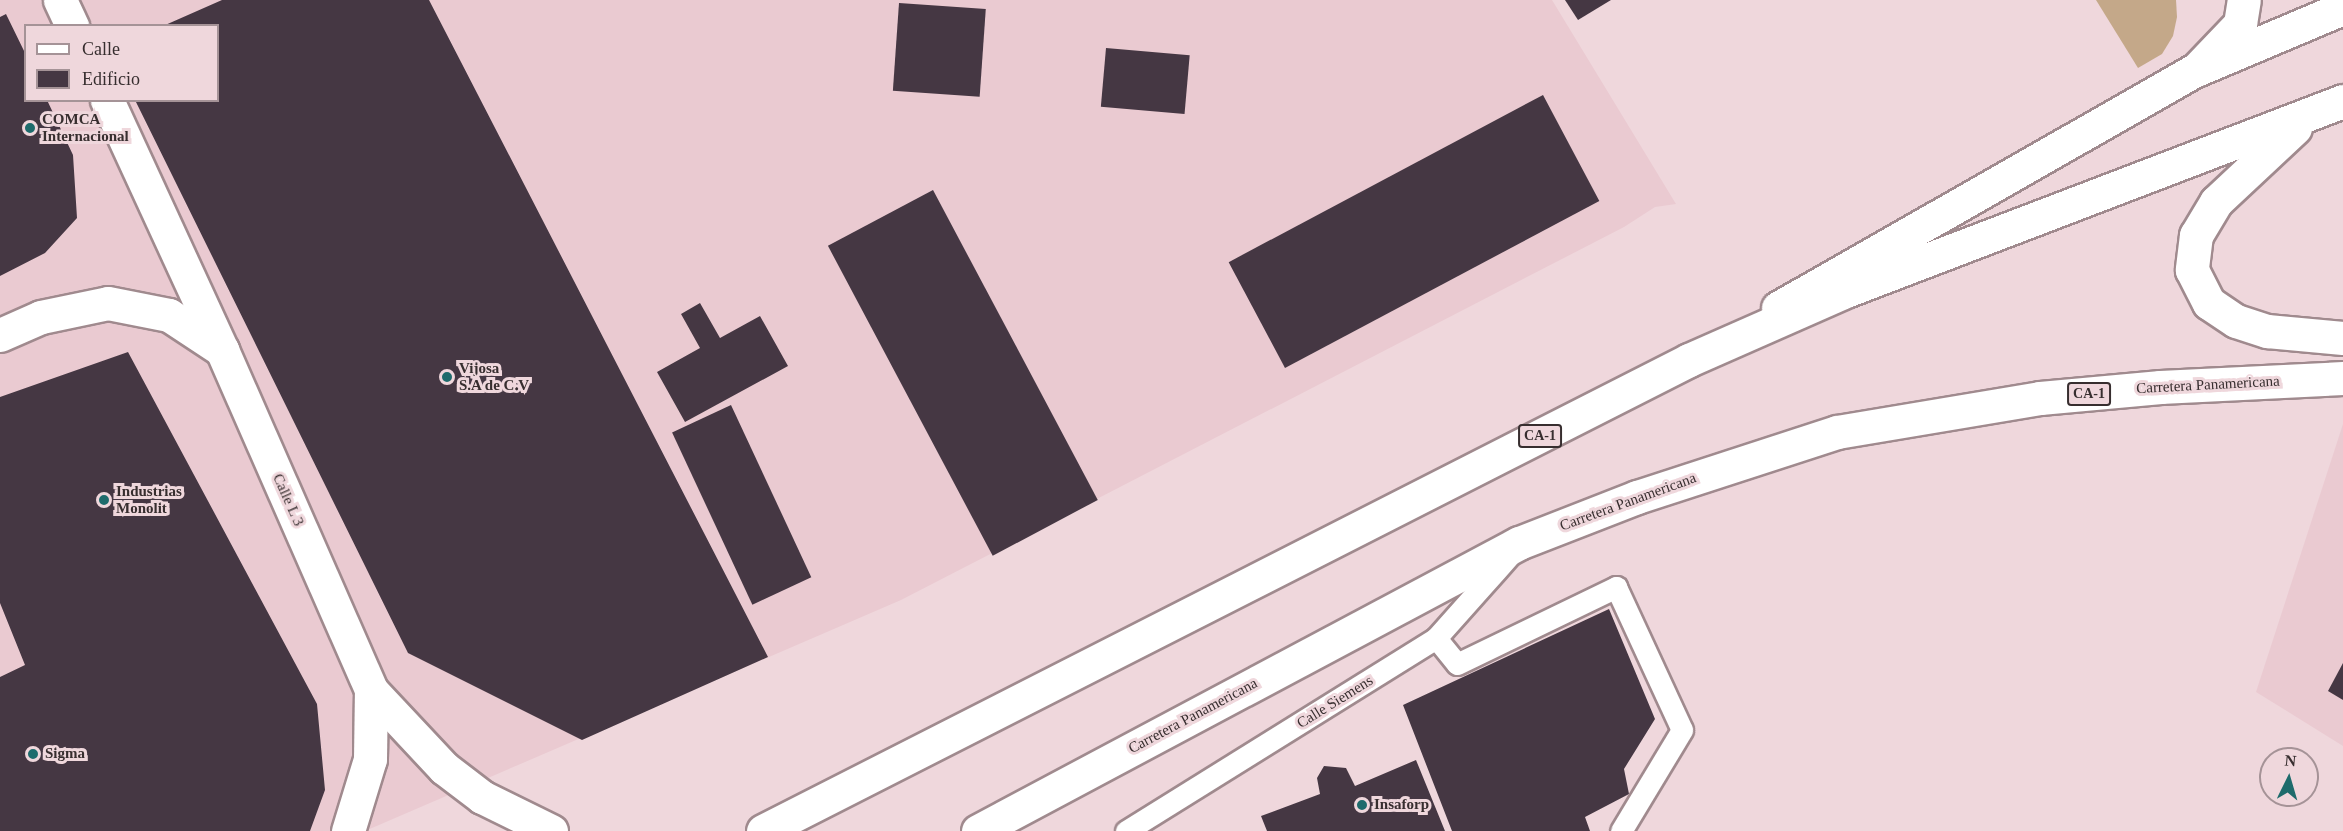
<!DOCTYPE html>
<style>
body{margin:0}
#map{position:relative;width:2343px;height:831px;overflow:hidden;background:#efd7dc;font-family:Georgia,serif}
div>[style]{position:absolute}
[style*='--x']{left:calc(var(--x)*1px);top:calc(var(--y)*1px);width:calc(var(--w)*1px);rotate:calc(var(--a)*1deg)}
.built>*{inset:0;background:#eacad1}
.green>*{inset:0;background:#c4a889}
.building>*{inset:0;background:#453743;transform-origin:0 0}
.roads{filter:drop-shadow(2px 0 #a08a8e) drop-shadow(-2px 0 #a08a8e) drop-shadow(0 2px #a08a8e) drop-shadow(0 -2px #a08a8e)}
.service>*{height:21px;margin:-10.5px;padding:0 10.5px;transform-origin:10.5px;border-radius:10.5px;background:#fff}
.minor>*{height:33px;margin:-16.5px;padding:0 16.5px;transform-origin:16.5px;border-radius:16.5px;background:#fff}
.tertiary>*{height:33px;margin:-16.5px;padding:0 16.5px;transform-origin:16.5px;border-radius:16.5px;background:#fff}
.primary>*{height:33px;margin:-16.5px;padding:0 16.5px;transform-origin:16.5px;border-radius:16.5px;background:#fff}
.dots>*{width:16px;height:16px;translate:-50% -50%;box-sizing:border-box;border:3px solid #efd7dc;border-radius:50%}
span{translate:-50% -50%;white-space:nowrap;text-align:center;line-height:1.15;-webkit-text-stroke:6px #efd7dc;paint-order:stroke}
.shield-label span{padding:2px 4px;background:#efd7dc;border:2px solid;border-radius:4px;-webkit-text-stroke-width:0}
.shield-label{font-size:14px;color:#372e2f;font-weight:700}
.poi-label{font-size:15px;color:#372e2f;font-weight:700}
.left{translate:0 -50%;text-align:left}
.street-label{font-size:15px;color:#372e2f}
.legend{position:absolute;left:24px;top:24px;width:195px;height:78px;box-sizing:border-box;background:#efd7dc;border:2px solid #a59397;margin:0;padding:8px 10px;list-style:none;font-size:18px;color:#372e2f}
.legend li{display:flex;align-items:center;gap:12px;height:30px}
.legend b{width:30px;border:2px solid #a59397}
.north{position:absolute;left:2259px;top:747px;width:60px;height:60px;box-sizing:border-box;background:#efd7dc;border:2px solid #a59397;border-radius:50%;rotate:5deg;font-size:16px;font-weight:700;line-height:24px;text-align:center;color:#372e2f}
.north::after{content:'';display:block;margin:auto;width:21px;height:27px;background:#1e6b6c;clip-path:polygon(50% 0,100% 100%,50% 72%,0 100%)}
</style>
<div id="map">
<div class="built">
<div style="clip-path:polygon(evenodd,0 0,1552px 0,1676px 204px,1655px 207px,1624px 227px,901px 600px,365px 831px,0 831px,0 0,26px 26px,218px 26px,218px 100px,26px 100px,26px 26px)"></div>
<div style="clip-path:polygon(2343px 424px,2343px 746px,2256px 692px)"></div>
</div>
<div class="green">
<div style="clip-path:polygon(2096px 0,2176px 0,2177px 17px,2173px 36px,2162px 54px,2138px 68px)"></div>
</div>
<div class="building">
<div style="clip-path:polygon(222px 0,429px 0,768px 657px,582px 740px,408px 653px,135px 100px,218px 100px,218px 26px,163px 26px)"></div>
<div style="clip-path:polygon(1565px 0,1611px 0,1578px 20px)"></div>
<div style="left:899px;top:3px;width:87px;height:88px;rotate:4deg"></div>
<div style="clip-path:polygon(6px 14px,26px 55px,26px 100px,47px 100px,73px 155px,77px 218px,45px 253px,0 276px,0 17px)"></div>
<div style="left:1106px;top:48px;width:84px;height:59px;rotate:5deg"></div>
<div style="left:1543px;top:95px;width:120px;height:356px;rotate:62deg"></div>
<div style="left:933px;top:190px;width:351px;height:119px;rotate:62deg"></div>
<div style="clip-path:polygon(700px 303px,720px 338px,760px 316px,788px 366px,685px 422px,657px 372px,700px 348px,681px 314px)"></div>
<div style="clip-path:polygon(128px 352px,317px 704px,325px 790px,310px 831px,0 831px,0 677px,25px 665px,0 603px,0 397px)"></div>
<div style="left:731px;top:405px;width:190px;height:65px;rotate:65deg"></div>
<div style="clip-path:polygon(1609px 609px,1655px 719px,1624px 769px,1629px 794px,1585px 817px,1590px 831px,1452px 831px,1403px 705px)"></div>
<div style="clip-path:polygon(2343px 663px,2343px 700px,2328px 691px)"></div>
<div style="clip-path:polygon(1416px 760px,1445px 831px,1267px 831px,1261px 816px,1320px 794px,1317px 778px,1324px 766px,1346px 768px,1355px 786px)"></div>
</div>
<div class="roads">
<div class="service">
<div style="--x:1436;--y:638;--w:33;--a:51"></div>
<div style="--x:1457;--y:664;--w:177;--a:-25.8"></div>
<div style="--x:1616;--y:587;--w:157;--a:65.2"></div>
<div style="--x:1682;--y:730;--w:118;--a:121.1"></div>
<div style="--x:1126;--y:831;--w:365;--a:-31.9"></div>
<div style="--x:1436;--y:638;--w:111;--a:-48.3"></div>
</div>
<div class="minor">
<div style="--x:60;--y:0;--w:29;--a:65"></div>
<div style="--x:2196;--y:70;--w:64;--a:-46.3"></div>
<div style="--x:2240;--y:24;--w:24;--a:-81"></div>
<div style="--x:107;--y:100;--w:275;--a:65.3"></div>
<div style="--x:222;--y:350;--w:371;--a:66.3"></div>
<div style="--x:371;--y:690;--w:107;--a:46.9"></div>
<div style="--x:444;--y:768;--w:48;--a:37.3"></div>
<div style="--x:482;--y:797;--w:77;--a:26.2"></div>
<div style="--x:0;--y:335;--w:45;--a:-23.7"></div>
<div style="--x:41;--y:317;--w:68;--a:-11.8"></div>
<div style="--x:108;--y:303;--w:62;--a:11.1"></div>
<div style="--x:169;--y:315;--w:64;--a:33.4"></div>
<div style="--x:348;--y:831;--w:75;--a:-73"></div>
<div style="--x:370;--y:759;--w:69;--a:-89.2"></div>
</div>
<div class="tertiary">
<div style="--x:1778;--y:308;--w:481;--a:-29.7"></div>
<div style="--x:2196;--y:70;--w:160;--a:-22.9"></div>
</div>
<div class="primary">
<div style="--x:2295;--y:128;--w:108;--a:136.9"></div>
<div style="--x:2216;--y:202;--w:39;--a:121"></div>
<div style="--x:2196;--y:235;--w:35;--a:97"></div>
<div style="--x:2192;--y:270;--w:37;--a:63"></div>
<div style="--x:2209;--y:303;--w:32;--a:34"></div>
<div style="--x:2236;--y:321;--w:33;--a:18"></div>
<div style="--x:2267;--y:331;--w:76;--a:5.3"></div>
<div style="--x:763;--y:831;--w:1039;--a:-26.96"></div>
<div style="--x:1689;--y:360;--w:168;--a:-23.8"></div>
<div style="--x:1843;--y:292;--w:535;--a:-20.91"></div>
<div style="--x:978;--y:831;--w:613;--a:-28.03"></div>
<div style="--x:1519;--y:543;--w:127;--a:-21.3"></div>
<div style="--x:1637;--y:497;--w:210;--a:-18"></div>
<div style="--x:1837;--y:432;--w:206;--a:-9.5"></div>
<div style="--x:2040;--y:398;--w:121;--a:-5.2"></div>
<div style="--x:2160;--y:387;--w:183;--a:-2.8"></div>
</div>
</div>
<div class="dots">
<div style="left:30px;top:128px;background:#1e6b6c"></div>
<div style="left:447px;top:377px;background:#1e6b6c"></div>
<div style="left:104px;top:500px;background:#1e6b6c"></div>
<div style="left:33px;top:754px;background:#1e6b6c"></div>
<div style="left:1362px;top:805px;background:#1e6b6c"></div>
</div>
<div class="shield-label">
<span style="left:2089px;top:394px">CA-1</span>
<span style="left:1540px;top:436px">CA-1</span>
</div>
<div class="poi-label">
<span class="left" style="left:42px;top:128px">COMCA<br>Internacional</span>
<span class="left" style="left:459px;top:377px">Vijosa<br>S.A de C.V</span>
<span class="left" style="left:116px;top:500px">Industrias<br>Monolit</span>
<span class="left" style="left:45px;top:754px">Sigma</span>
<span class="left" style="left:1374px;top:805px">Insaforp</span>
</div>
<div class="street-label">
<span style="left:2208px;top:385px;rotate:-3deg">Carretera Panamericana</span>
<span style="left:288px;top:500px;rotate:66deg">Calle L 3</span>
<span style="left:1628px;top:502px;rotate:-20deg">Carretera Panamericana</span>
<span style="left:1335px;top:702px;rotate:-32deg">Calle Siemens</span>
<span style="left:1193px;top:716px;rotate:-28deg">Carretera Panamericana</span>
</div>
<ul class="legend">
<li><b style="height:8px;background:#fff"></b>Calle</li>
<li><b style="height:16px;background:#453743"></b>Edificio</li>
</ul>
<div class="north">N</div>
</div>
